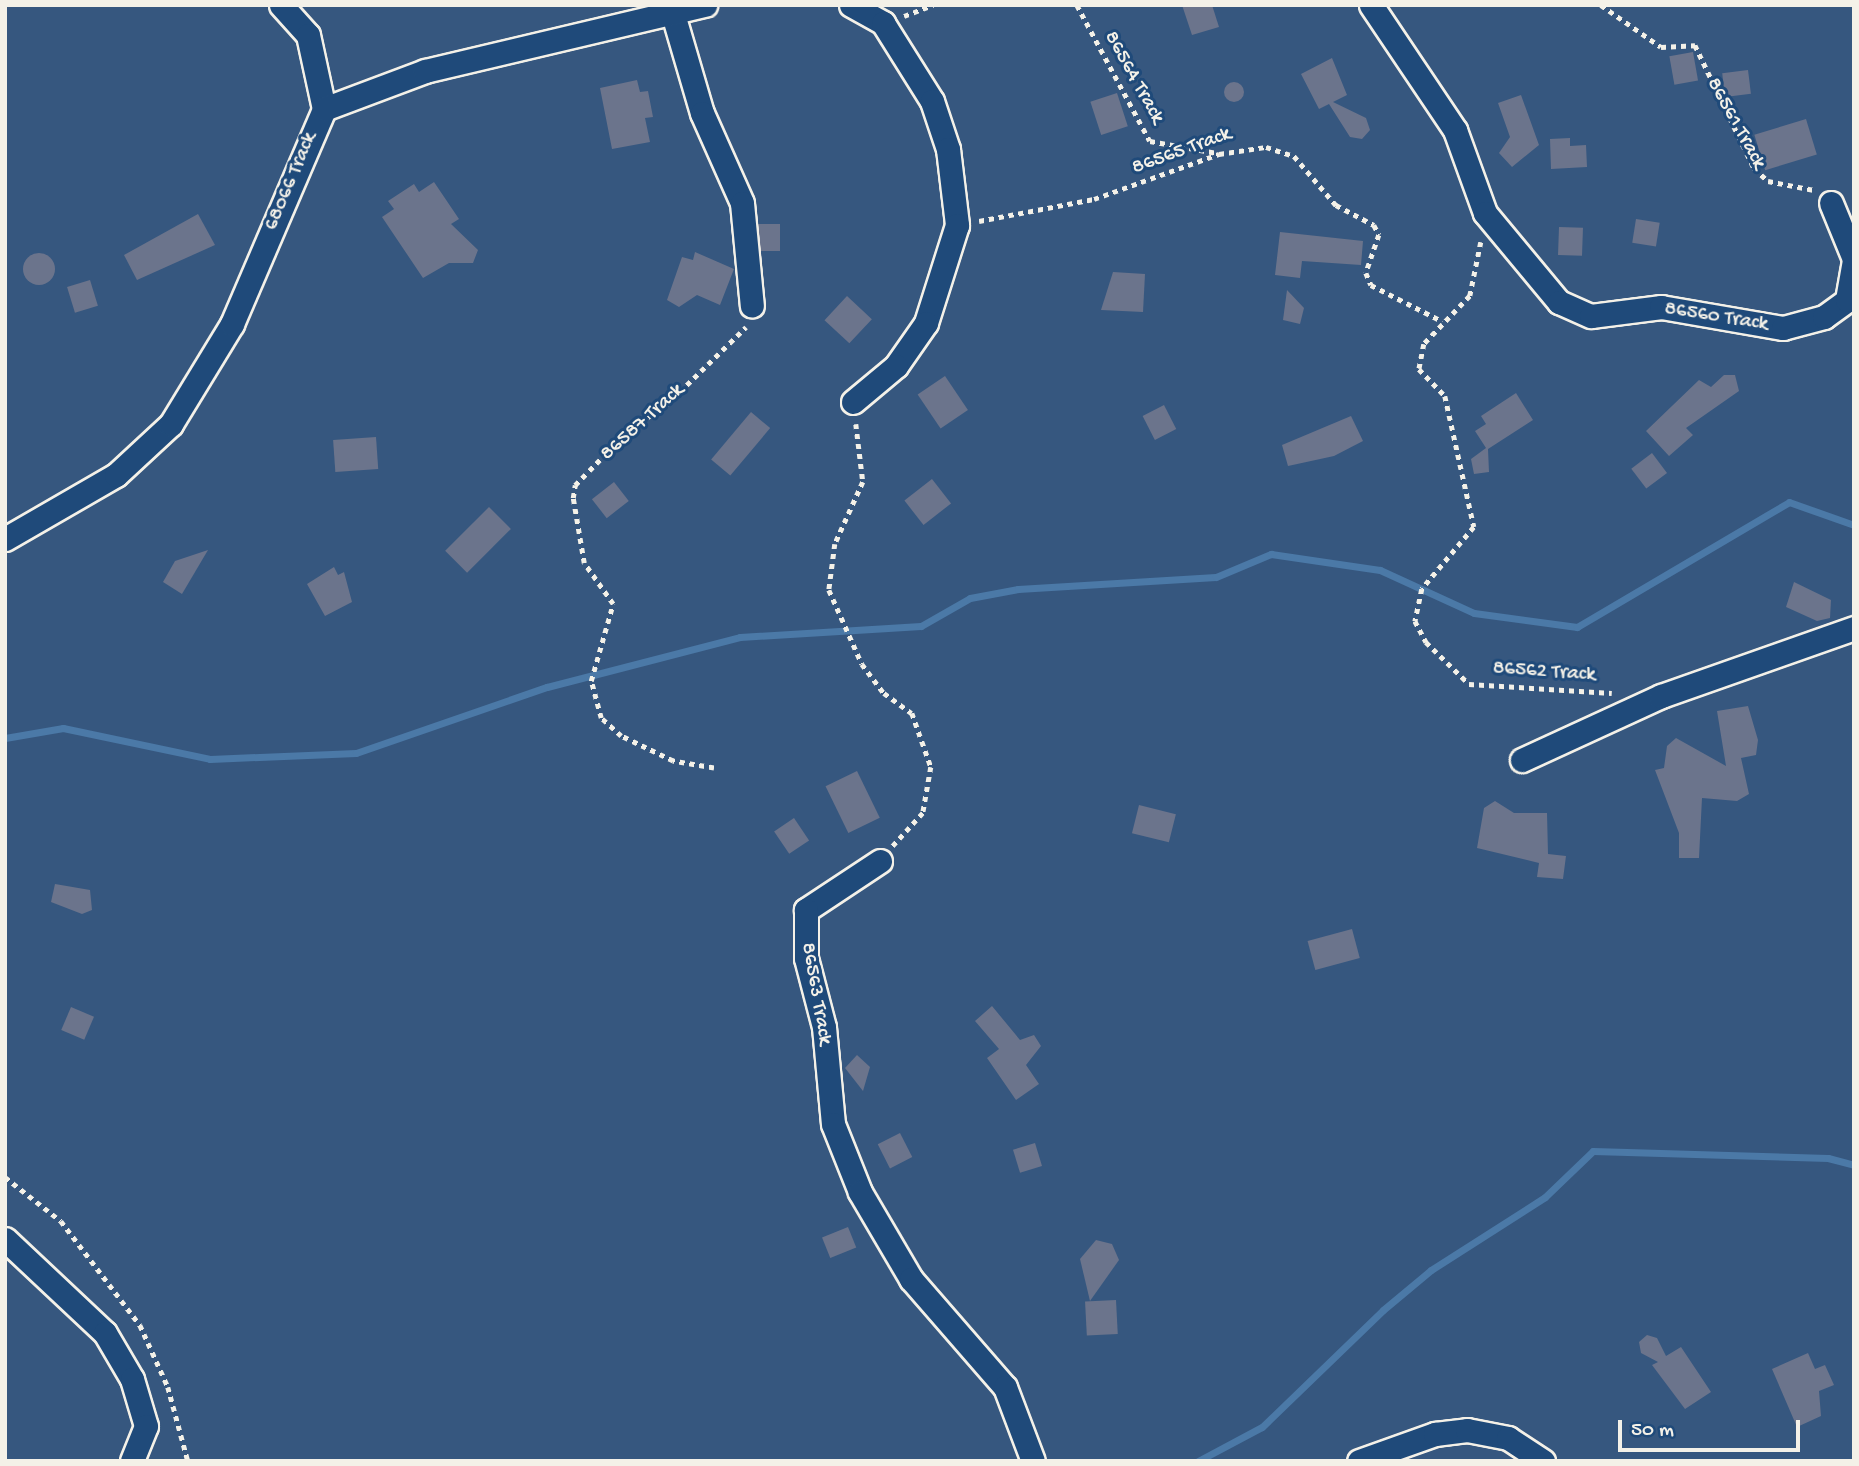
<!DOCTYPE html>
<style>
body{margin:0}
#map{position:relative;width:1859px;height:1466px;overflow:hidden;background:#36577f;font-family:"Gochi Hand",sans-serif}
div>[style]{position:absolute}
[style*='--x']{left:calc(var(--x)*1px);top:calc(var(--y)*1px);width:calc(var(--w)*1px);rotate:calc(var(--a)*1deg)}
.stream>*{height:7px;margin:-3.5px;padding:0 3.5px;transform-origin:3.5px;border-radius:3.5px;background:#4b79a7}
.building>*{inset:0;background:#6b748c;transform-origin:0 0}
.round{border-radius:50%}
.path>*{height:4.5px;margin-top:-2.25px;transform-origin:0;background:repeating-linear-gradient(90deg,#f4f1e8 0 5px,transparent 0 10px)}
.roads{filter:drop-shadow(2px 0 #f4f1e8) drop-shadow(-2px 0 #f4f1e8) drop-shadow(0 2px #f4f1e8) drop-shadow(0 -2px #f4f1e8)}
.street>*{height:23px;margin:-11.5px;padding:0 11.5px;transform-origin:11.5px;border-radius:11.5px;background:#1f4a7a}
span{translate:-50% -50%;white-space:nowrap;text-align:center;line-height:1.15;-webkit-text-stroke:6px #1f4a7a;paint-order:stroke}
.street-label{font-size:21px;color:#f4f1e8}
.frame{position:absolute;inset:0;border:7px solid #f4f1e8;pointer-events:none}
.scale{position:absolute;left:1618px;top:1420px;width:182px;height:32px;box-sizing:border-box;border:4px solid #f4f1e8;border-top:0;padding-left:9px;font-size:21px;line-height:24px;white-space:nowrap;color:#f4f1e8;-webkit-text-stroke:5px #1f4a7a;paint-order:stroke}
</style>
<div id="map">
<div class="stream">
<div style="--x:5;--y:738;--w:59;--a:-9.8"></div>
<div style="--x:63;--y:728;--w:150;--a:11.9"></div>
<div style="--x:210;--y:759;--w:146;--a:-2.4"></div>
<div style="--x:356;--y:753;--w:202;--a:-19.1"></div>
<div style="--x:547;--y:687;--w:199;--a:-14.5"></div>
<div style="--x:740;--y:637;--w:181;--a:-3.5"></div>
<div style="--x:921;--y:626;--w:56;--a:-29.7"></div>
<div style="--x:970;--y:598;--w:49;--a:-10.6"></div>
<div style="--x:1018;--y:589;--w:198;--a:-3.5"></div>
<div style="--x:1216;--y:577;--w:60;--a:-22.7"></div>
<div style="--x:1271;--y:554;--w:110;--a:8.4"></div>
<div style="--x:1380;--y:570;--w:103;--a:24.6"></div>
<div style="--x:1474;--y:613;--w:104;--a:7.7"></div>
<div style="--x:1577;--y:627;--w:246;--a:-30.5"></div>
<div style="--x:1789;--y:502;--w:69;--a:19.5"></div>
<div style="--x:1198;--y:1461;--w:72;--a:-28"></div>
<div style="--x:1262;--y:1427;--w:168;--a:-44"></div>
<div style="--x:1383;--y:1310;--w:62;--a:-39.8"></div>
<div style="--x:1431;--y:1270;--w:135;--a:-32.6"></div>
<div style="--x:1545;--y:1197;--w:66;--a:-43.8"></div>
<div style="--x:1593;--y:1151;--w:235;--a:1.7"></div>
<div style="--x:1828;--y:1158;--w:27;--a:15"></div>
</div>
<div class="building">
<div style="clip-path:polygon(1182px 5px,1212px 5px,1219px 27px,1192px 35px)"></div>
<div style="left:1693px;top:52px;width:29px;height:24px;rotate:80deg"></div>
<div style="clip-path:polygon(1332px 58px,1347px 95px,1333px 102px,1366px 118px,1370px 130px,1362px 139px,1350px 137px,1329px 104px,1319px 109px,1301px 74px)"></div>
<div style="left:1748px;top:70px;width:24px;height:26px;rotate:83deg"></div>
<div style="clip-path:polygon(637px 80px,640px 92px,648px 91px,653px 117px,645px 118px,650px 142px,612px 149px,600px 88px)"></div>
<div class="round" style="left:1224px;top:82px;width:20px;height:20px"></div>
<div style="left:1117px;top:93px;width:35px;height:28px;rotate:72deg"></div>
<div style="clip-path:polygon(1521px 95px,1539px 145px,1512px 167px,1499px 153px,1510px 137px,1498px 103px)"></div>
<div style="left:1806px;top:119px;width:37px;height:54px;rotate:73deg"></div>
<div style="clip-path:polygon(1570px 138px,1570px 146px,1586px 145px,1587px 167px,1551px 169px,1550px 139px)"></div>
<div style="clip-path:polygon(434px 182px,459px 219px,451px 224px,478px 250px,473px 263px,449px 263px,423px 278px,382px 217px,394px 209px,388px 201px,414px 184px,419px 192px)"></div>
<div style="clip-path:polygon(198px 214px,215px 245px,137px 280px,124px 255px)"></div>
<div style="left:1636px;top:219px;width:24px;height:24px;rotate:9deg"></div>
<div style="left:758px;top:224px;width:22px;height:27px"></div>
<div style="left:1559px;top:227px;width:24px;height:28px;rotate:2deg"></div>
<div style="clip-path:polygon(1280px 232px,1363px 241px,1361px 265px,1302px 261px,1300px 278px,1275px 275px)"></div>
<div style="clip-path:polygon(695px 252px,734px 269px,720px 305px,697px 295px,679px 307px,667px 300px,682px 257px,693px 260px)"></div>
<div class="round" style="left:23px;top:253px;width:32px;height:32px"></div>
<div style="clip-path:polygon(1113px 272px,1145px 274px,1143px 312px,1101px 310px)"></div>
<div style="left:90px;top:280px;width:27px;height:24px;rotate:73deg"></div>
<div style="clip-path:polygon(1287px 290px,1304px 308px,1300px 324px,1283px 320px)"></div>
<div style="left:847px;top:296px;width:34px;height:33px;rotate:43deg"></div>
<div style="clip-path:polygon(1724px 375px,1735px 375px,1739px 391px,1686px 428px,1693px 435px,1669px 456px,1646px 431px,1699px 380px,1711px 387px)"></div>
<div style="left:945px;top:376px;width:41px;height:33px;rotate:56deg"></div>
<div style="clip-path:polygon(1516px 393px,1533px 420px,1488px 449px,1489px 472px,1474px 474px,1471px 459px,1486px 448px,1475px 431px,1486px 424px,1481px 416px)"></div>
<div style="left:1164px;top:405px;width:27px;height:24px;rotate:63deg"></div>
<div style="left:751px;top:412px;width:25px;height:62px;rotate:40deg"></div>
<div style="clip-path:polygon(1351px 416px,1363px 441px,1334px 456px,1288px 466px,1282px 445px)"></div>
<div style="left:376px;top:437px;width:32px;height:43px;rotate:86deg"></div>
<div style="left:1652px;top:453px;width:25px;height:26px;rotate:53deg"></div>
<div style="left:932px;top:479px;width:31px;height:35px;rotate:52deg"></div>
<div style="left:614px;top:482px;width:24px;height:28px;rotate:52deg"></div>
<div style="left:489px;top:507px;width:31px;height:62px;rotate:45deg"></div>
<div style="clip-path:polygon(208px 550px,182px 594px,163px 582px,175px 561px)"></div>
<div style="clip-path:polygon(334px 567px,338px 575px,344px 572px,352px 602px,325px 616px,307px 584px)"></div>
<div style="clip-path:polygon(1794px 582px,1831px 600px,1830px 618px,1817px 621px,1786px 607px)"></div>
<div style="clip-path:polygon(1748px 706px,1758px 740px,1756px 755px,1741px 758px,1749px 794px,1737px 801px,1702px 798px,1699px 858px,1679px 858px,1679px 833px,1655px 770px,1664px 768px,1667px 746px,1676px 738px,1726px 766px,1717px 711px)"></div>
<div style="left:857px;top:771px;width:52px;height:35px;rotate:64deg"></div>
<div style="clip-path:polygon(1495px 801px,1514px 813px,1547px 813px,1548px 854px,1566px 856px,1563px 879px,1537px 877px,1539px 863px,1477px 848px,1484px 808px)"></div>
<div style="left:1139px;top:805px;width:38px;height:29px;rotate:14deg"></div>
<div style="left:794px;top:818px;width:27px;height:24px;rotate:56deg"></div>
<div style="clip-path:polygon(55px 884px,90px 890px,92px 910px,82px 914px,51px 902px)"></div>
<div style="left:1352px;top:929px;width:30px;height:46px;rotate:75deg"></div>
<div style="clip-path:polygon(992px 1006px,1020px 1040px,1034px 1035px,1041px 1046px,1026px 1065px,1039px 1084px,1016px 1100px,987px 1058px,999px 1049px,975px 1021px)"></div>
<div style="left:71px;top:1007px;width:25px;height:25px;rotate:23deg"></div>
<div style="clip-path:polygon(857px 1055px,870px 1067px,863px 1091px,845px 1068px)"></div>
<div style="left:900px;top:1133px;width:27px;height:25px;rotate:63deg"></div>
<div style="left:1035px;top:1143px;width:24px;height:23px;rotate:73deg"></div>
<div style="left:848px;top:1227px;width:22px;height:28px;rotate:68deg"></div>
<div style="clip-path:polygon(1096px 1240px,1112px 1244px,1119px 1260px,1090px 1301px,1080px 1259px)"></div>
<div style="left:1116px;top:1300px;width:34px;height:31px;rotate:87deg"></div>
<div style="clip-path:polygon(1647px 1335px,1657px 1338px,1666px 1356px,1681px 1347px,1711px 1392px,1685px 1409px,1652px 1365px,1658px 1362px,1641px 1353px,1639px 1342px)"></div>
<div style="clip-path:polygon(1808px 1353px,1815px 1369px,1825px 1365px,1834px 1385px,1819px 1391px,1821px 1416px,1797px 1427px,1772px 1369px)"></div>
</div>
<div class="path">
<div style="--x:1077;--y:5;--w:154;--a:61.8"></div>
<div style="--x:1150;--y:141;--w:68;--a:10.2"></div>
<div style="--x:1601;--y:5;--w:73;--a:35"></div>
<div style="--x:1661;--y:47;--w:34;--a:-3"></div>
<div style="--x:1695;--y:45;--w:136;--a:64.4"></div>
<div style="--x:1754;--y:168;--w:19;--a:43"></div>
<div style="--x:1768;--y:181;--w:47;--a:11.1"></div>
<div style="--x:904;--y:16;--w:31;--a:-21"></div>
<div style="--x:979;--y:221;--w:117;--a:-10.8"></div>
<div style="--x:1094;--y:199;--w:133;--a:-19.8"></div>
<div style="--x:1219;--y:154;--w:48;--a:-8.5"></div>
<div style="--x:1266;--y:147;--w:29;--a:18"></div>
<div style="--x:1294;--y:156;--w:65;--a:49.4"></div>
<div style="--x:1336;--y:205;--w:43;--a:27.8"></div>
<div style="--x:1374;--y:225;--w:11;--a:63"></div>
<div style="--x:1379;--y:235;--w:40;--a:108.9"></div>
<div style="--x:1366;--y:273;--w:13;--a:67"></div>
<div style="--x:1371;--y:285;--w:80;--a:26.9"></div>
<div style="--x:1481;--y:242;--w:55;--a:101.5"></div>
<div style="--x:1470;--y:296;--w:66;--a:133.8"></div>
<div style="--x:1424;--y:344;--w:25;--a:101"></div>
<div style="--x:1419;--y:369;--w:37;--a:46"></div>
<div style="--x:1445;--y:396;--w:134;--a:77.5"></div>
<div style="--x:1474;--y:527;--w:81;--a:130"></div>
<div style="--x:1422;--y:589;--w:33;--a:102"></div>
<div style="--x:1415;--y:621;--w:24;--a:62"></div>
<div style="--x:1426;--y:642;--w:60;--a:44.3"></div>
<div style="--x:1469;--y:684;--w:143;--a:3.6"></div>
<div style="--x:856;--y:424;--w:58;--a:83.1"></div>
<div style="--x:863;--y:482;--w:68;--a:114.3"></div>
<div style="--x:835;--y:544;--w:46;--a:97.4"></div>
<div style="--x:829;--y:590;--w:81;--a:66"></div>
<div style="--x:862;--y:664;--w:36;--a:53"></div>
<div style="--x:884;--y:693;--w:34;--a:36"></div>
<div style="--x:912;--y:713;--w:57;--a:70.6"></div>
<div style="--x:931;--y:767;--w:47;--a:99.9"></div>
<div style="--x:923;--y:813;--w:45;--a:132.3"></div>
<div style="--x:714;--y:768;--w:42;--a:-170.3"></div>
<div style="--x:673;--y:761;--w:58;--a:-154.3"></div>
<div style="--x:621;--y:736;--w:27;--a:-138"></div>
<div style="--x:601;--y:718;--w:38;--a:-105"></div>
<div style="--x:591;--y:681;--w:80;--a:-74.1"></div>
<div style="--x:613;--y:604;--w:50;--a:-125.3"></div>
<div style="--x:584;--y:563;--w:66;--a:-99.6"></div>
<div style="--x:573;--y:498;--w:13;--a:-81"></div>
<div style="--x:575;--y:485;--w:80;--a:-45.5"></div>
<div style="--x:631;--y:428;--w:40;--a:-32.9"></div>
<div style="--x:665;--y:406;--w:113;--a:-44.3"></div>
<div style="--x:5;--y:1177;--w:71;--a:38.2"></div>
<div style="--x:61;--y:1221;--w:131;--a:52.8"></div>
<div style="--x:140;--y:1325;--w:68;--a:65.7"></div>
<div style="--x:168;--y:1387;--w:77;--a:74.9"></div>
</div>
<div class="roads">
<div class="street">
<div style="--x:281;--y:5;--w:40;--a:48"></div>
<div style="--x:308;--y:35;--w:76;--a:77.8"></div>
<div style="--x:851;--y:5;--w:37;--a:29"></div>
<div style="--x:883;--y:23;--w:92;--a:57.9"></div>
<div style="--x:932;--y:101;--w:51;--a:71.6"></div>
<div style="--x:948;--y:149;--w:77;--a:83.2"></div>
<div style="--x:957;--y:225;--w:103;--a:107.6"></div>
<div style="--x:926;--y:323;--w:52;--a:124.9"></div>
<div style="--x:896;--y:366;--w:56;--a:140.1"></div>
<div style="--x:1371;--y:5;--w:151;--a:56.1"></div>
<div style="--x:1455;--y:130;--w:88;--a:70.1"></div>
<div style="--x:1485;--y:213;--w:116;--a:50.3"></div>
<div style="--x:1559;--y:302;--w:35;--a:24"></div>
<div style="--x:1591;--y:316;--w:71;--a:-7.3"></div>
<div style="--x:1661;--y:307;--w:124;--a:9.8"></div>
<div style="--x:1783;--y:328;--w:42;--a:-15"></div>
<div style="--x:1824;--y:317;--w:29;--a:-36"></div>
<div style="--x:1847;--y:300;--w:41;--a:-80.1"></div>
<div style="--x:673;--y:14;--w:103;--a:73.7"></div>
<div style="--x:702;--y:113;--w:98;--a:66"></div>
<div style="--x:742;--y:203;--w:103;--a:84.5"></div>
<div style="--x:1831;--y:203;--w:61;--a:67.7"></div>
<div style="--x:5;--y:539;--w:128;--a:-30"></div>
<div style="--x:116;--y:475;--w:75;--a:-42.8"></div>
<div style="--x:171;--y:424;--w:117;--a:-58.6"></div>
<div style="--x:232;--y:324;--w:234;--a:-66.8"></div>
<div style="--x:324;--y:109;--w:108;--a:-20.6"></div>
<div style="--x:425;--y:71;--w:288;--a:-13.3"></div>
<div style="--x:1522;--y:760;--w:153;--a:-24.7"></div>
<div style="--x:1661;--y:696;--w:205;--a:-19.4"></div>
<div style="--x:880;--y:861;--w:89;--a:146.5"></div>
<div style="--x:806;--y:910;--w:48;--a:90"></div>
<div style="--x:806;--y:958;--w:71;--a:75.4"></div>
<div style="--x:824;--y:1027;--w:97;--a:84.7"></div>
<div style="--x:833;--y:1124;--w:73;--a:68.3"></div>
<div style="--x:860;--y:1192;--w:101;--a:59.6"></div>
<div style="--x:911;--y:1279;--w:143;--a:49"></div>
<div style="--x:1005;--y:1387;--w:79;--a:69.3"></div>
<div style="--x:5;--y:1239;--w:137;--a:43.2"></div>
<div style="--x:105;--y:1333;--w:53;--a:59.6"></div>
<div style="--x:132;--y:1379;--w:49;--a:73.4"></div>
<div style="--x:146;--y:1426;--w:38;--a:112"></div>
<div style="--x:1359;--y:1461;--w:81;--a:-19.6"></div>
<div style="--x:1435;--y:1434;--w:32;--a:-7"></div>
<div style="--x:1467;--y:1430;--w:42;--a:11"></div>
<div style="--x:1508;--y:1438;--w:42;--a:33.3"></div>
</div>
</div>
<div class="street-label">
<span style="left:1133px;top:78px;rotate:61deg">86564 Track</span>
<span style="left:1735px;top:124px;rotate:61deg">86561 Track</span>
<span style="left:1182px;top:152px;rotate:-20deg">86565 Track</span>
<span style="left:292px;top:182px;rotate:-67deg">68066 Track</span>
<span style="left:1716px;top:318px;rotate:9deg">86560 Track</span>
<span style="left:643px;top:423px;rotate:-42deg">86587 Track</span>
<span style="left:1544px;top:673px;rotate:4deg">86562 Track</span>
<span style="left:815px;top:994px;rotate:80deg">86563 Track</span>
</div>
<div class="frame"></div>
<div class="scale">50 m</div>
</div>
